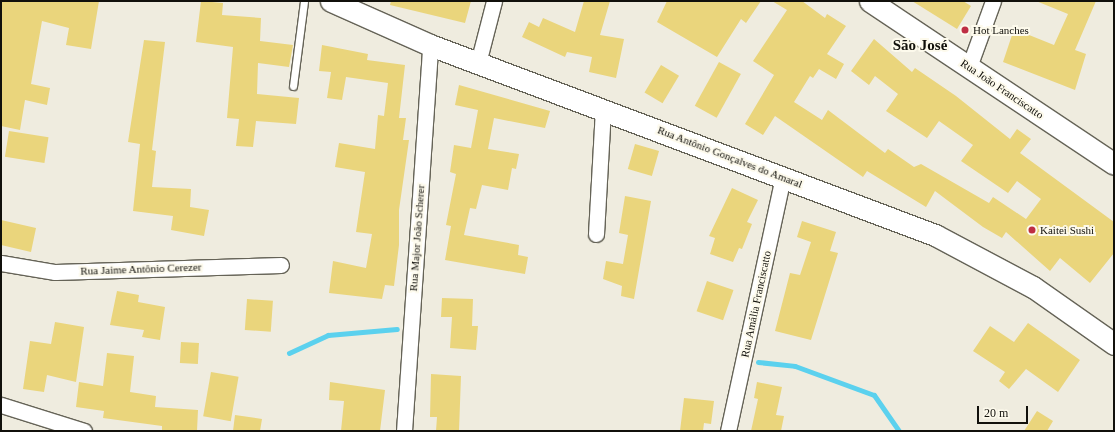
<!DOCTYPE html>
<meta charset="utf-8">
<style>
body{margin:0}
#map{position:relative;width:1115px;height:432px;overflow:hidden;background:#efecdf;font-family:"Times New Roman",serif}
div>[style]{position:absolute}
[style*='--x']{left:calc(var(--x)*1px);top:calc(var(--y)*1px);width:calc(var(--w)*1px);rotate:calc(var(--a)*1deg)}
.stream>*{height:5px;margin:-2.5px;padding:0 2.5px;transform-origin:2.5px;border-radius:2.5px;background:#5bd1ee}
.building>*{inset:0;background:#ead57c;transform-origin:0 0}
.roads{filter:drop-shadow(1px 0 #656357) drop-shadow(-1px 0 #656357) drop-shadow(0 1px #656357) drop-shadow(0 -1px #656357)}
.lane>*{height:7px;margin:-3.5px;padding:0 3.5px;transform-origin:3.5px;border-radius:3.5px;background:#fff}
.street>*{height:15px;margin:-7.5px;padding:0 7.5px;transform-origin:7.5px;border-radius:7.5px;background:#fff}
.secondary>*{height:21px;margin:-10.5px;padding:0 10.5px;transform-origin:10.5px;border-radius:10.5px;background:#fff}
.dots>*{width:11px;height:11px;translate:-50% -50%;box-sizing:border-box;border:2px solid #fdfaec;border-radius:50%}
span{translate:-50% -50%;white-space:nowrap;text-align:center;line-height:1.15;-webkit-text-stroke:4px #fdfaec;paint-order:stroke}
.poi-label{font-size:11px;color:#11100b}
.left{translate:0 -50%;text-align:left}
.street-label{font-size:11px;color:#11100b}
.district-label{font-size:15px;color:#11100b;font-weight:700}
.frame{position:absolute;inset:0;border:2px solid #11100b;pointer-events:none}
.scale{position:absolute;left:977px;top:406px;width:51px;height:18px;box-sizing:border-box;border:2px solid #11100b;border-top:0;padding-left:5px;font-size:12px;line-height:14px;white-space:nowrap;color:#11100b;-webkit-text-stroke:3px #fdfaec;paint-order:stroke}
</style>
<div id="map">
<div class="stream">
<div style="--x:289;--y:353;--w:43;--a:-24.8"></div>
<div style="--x:328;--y:335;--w:69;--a:-5"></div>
<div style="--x:758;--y:362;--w:37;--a:6"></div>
<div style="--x:795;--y:366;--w:84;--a:20.2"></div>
<div style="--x:874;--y:395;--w:44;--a:55.2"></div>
</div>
<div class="building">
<div style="clip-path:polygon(1px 1px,99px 1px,91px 49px,66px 45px,69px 28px,42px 21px,31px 84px,50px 88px,47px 105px,25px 100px,20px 130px,1px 126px)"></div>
<div style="clip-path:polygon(201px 1px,223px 3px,222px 15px,261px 18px,260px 41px,293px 45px,289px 67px,258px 63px,257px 94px,299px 98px,296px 124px,256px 121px,253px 147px,236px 146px,239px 119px,227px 118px,233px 47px,196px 42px)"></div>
<div style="clip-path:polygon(391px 1px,471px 1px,465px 23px,390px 5px)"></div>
<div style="clip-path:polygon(584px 1px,610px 1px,600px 35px,624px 39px,616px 78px,589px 72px,592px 57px,567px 52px,565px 57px,522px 37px,529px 22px,539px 27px,543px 18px,575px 32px)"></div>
<div style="clip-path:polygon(667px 1px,761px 1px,746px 23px,741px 19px,717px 57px,657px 22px)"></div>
<div style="clip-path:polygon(772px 1px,802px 1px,825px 18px,827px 14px,846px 26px,827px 54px,844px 64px,836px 79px,819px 69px,813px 78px,810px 76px,794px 102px,822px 120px,828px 110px,885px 153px,888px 149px,914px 167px,921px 164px,989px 203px,993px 197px,1026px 219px,1041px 199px,1017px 181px,1008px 193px,961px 161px,973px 145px,939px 121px,927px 138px,886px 111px,898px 94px,875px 76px,869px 85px,851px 71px,874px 39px,912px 72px,915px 68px,956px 96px,1010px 139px,1017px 129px,1031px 139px,1020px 153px,1114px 222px,1114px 253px,1090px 283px,1060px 258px,1050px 271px,1006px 232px,1002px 238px,983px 227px,935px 191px,926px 207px,867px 171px,863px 177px,775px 116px,763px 135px,745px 124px,774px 75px,753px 61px,787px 10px)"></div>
<div style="clip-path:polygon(912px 1px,963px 1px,971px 6px,957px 29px)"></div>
<div style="clip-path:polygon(1036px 1px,1096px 1px,1075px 50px,1086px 54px,1075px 90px,1003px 62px,1014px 29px,1054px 45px,1068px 14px)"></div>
<div style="clip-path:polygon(144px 40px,165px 42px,152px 150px,156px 151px,152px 187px,191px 189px,190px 207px,209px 210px,204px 236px,171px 230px,173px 216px,133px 211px,140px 144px,128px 142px)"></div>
<div style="clip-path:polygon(322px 45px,368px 54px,367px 60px,405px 65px,399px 118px,406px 118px,403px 140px,409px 140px,399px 210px,399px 245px,394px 286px,385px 285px,382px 299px,329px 293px,333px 261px,366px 268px,372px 234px,356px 232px,365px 172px,335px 167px,339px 143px,375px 149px,378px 115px,384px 116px,388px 83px,346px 77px,342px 100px,327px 98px,331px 72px,319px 71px)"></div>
<div style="left:719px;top:62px;width:25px;height:50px;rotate:29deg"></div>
<div style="left:661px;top:65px;width:21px;height:32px;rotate:31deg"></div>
<div style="clip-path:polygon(459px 85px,550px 111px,545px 128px,494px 118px,488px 149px,519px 154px,516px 169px,512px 168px,508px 190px,482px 185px,476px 209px,470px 208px,464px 235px,519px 245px,518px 255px,528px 257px,525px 274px,445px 260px,451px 226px,446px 225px,456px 174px,450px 172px,454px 145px,471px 148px,478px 110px,455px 105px)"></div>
<div style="left:9px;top:131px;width:40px;height:26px;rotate:9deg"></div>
<div style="left:635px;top:144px;width:25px;height:26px;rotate:16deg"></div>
<div style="clip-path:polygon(732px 188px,758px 200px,747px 222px,752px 224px,742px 249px,739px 248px,733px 262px,710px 254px,715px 238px,709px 236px)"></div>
<div style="clip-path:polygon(625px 196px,651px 201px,634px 299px,621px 296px,622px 286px,603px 279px,606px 261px,623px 264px,628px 235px,619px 233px)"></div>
<div style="clip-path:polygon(1px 220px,36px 228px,31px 252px,1px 245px)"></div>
<div style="clip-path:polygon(802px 221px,836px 232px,830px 251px,838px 253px,811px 340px,775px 331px,790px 273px,800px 275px,811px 242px,797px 237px)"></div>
<div style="left:707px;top:281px;width:28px;height:32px;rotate:19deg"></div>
<div style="clip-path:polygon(117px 291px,139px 295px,138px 302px,165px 307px,160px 340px,142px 337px,144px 330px,110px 325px)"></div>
<div style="clip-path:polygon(442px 298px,473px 299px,472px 326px,478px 326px,476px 350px,450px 348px,452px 317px,441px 317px)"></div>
<div style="left:247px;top:299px;width:26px;height:31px;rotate:4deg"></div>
<div style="clip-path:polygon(55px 322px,84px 327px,76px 382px,47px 375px,44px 392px,23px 389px,30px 341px,51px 344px)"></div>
<div style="clip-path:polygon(1028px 323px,1080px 360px,1058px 392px,1026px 369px,1009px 389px,999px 381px,1005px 372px,973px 351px,990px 326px,1014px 342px)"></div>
<div style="left:181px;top:342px;width:18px;height:21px;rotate:3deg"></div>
<div style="clip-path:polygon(107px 353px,134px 356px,130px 392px,156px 396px,155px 407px,198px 410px,197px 431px,162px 431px,162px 426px,103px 418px,104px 411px,76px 407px,79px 382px,103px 386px)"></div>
<div style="left:211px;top:372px;width:28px;height:45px;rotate:10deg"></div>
<div style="clip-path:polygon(431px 374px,461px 376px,459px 431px,436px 431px,437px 417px,430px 417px)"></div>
<div style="clip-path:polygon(330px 382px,385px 390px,380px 431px,341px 431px,344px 401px,329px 400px)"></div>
<div style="clip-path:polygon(757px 382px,782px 387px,776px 415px,784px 416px,781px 431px,751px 431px,758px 399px,754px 398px)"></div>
<div style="clip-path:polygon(684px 398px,714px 401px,711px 424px,704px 423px,703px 431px,680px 431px)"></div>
<div style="clip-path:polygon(1037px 411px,1053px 421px,1047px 431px,1024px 431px)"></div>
<div style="clip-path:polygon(235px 415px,262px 419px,260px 431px,233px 431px)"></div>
</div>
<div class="roads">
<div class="lane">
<div style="--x:293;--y:86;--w:86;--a:-82.6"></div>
</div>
<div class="street">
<div style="--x:478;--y:63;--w:64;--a:-75.5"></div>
<div style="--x:969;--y:67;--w:70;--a:-70"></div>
<div style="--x:596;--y:234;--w:124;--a:-86.8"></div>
<div style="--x:1;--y:263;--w:55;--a:9.5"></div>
<div style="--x:55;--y:272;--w:226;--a:-1.8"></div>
<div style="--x:1;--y:405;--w:87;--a:17.4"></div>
<div style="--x:404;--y:431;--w:387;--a:-86.1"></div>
<div style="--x:728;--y:431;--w:260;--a:-77.8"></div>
</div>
<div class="secondary">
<div style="--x:331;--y:1;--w:108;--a:24"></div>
<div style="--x:430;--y:45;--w:540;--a:20.62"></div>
<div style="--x:935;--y:235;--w:111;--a:28"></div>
<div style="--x:1033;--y:287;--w:99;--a:35.1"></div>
<div style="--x:870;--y:1;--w:293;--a:33.7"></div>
</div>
</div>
<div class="dots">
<div style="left:965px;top:30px;background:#be2e43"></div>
<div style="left:1032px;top:230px;background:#be2e43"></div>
</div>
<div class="poi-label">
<span class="left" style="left:973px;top:30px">Hot Lanches</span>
<span class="left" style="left:1040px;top:230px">Kaitei Sushi</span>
</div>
<div class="street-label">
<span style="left:1002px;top:89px;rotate:34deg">Rua João Franciscatto</span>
<span style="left:730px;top:157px;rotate:21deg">Rua Antônio Gonçalves do Amaral</span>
<span style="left:417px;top:238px;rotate:-86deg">Rua Major João Scherer</span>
<span style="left:141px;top:269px;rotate:-2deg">Rua Jaime Antônio Cerezer</span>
<span style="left:756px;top:304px;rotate:-78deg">Rua Amália Franciscatto</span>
</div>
<div class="district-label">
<span style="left:920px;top:46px">São José</span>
</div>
<div class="frame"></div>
<div class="scale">20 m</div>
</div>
